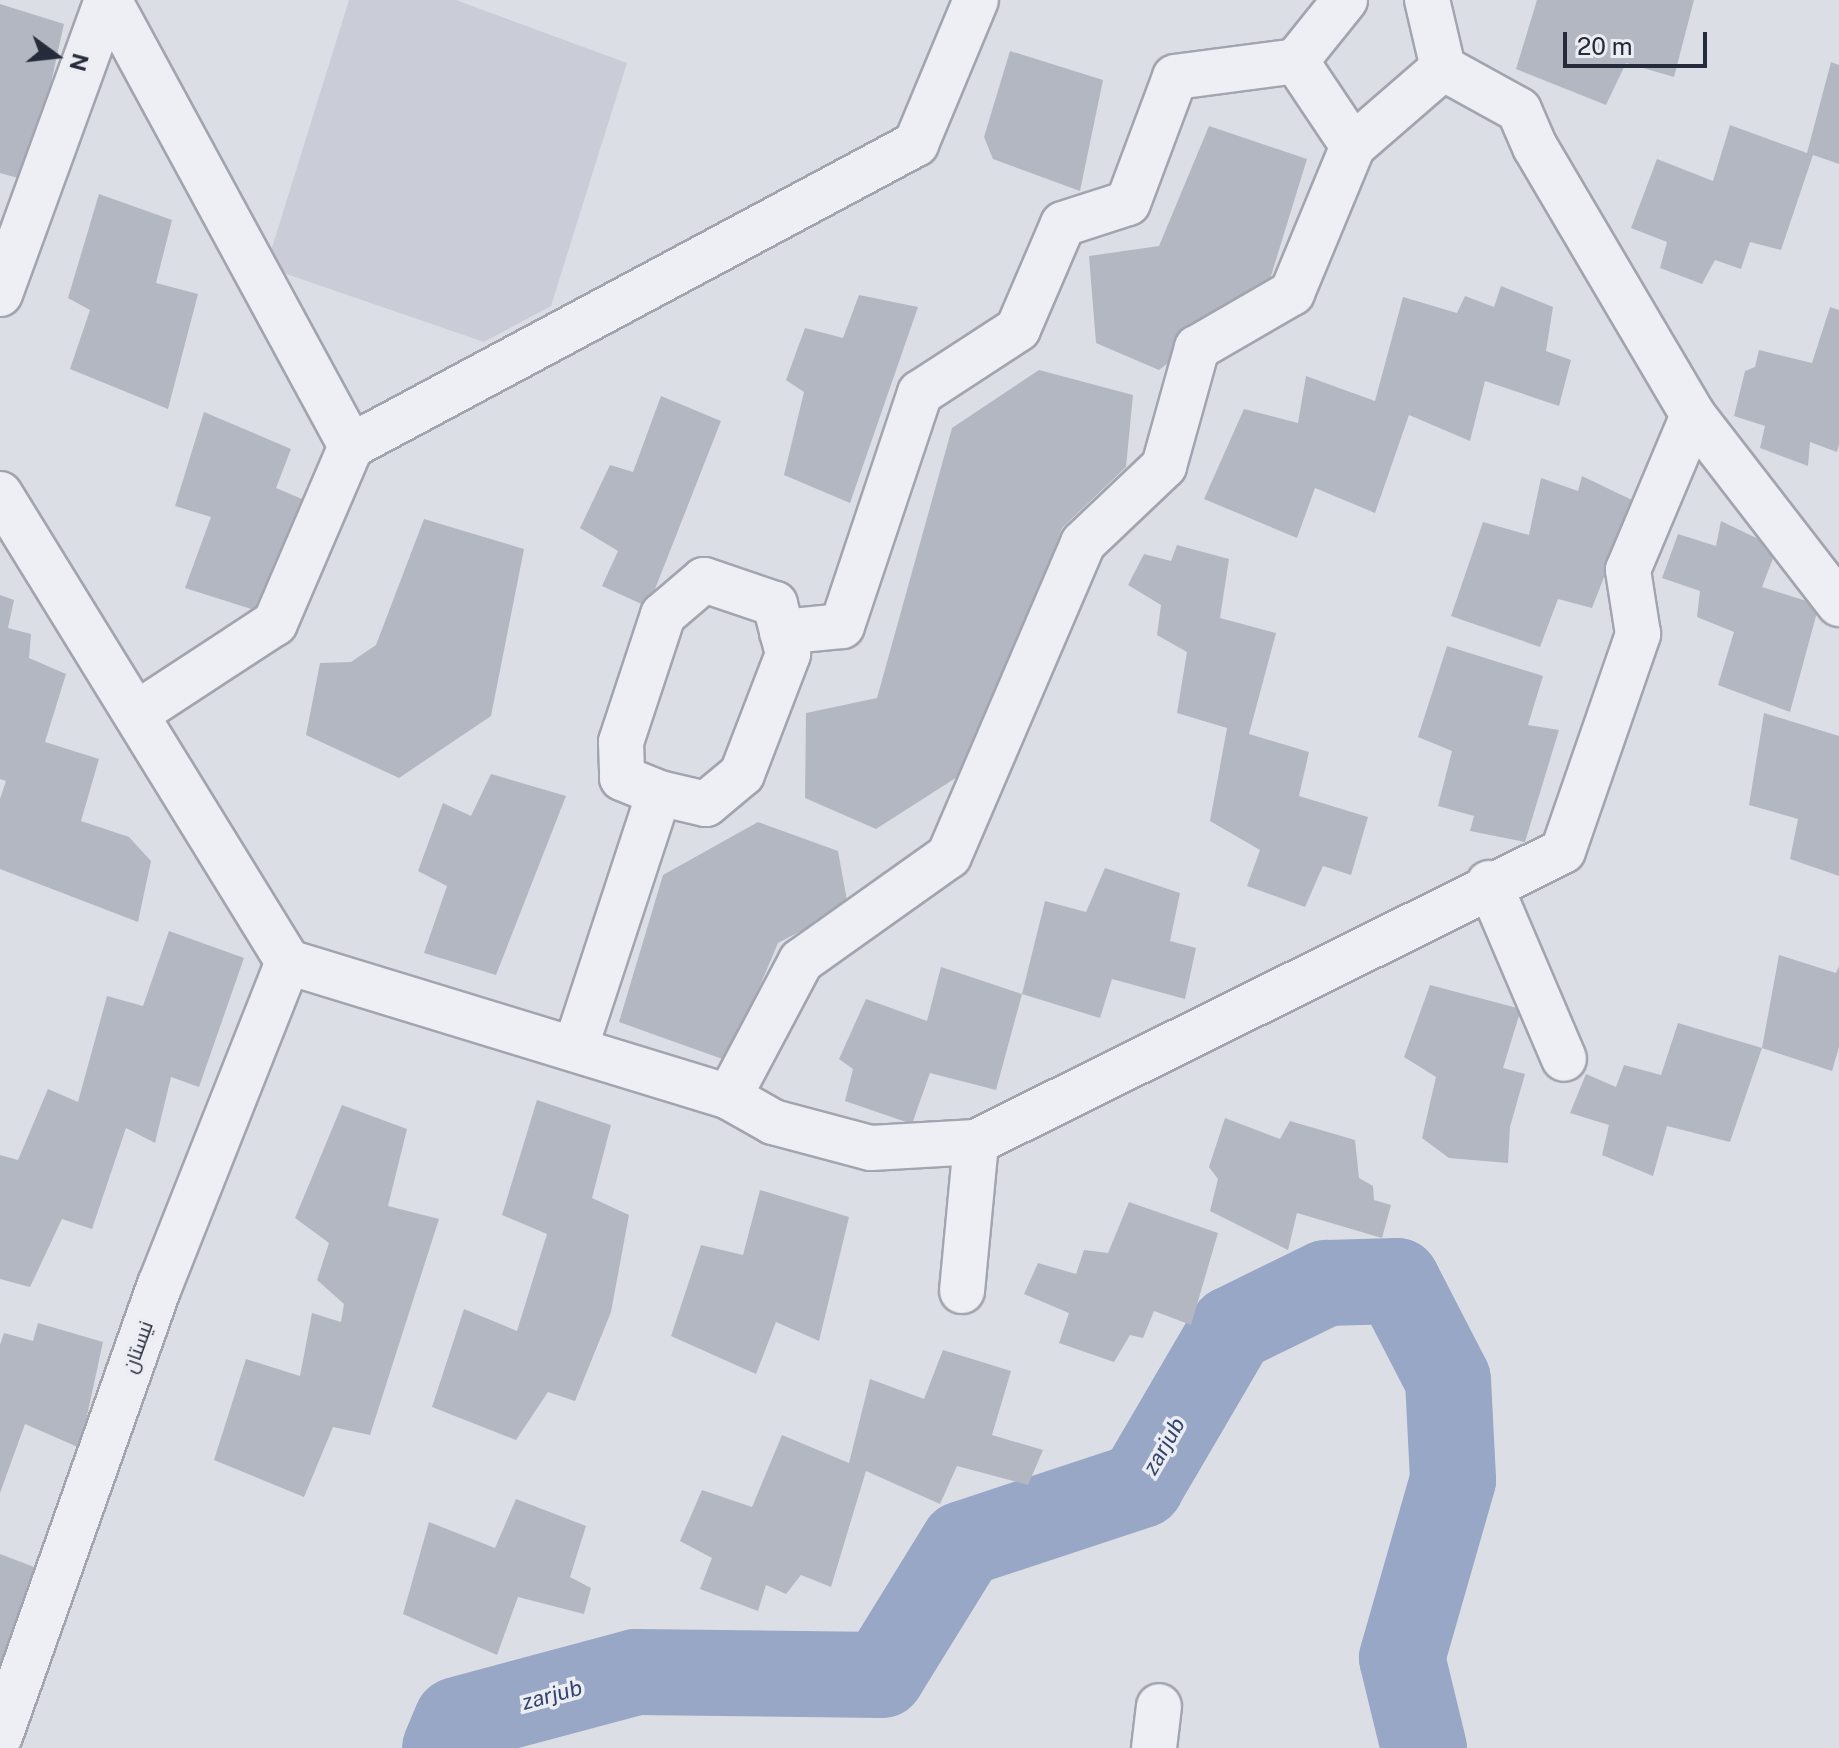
<!DOCTYPE html>
<meta charset="utf-8">
<style>
body{margin:0}
#map{position:relative;width:1839px;height:1748px;overflow:hidden;background:#dcdee6;font-family:"Public Sans",Cairo,sans-serif}
div>[style]{position:absolute}
[style*='--x']{left:calc(var(--x)*1px);top:calc(var(--y)*1px);width:calc(var(--w)*1px);rotate:calc(var(--a)*1deg)}
.built>*{inset:0;background:#cacdd7}
.river>*{height:86px;margin:-43px;padding:0 43px;transform-origin:43px;border-radius:43px;background:#97a7c5}
.building>*{inset:0;background:#b3b7c2}
.roads{filter:drop-shadow(2px 0 #a2a5af) drop-shadow(-2px 0 #a2a5af) drop-shadow(0 2px #a2a5af) drop-shadow(0 -2px #a2a5af)}
.minor>*{height:44px;margin:-22px;padding:0 22px;transform-origin:22px;border-radius:22px;background:#eeeff4}
span{translate:-50% -50%;white-space:nowrap;text-align:center;line-height:1.15;-webkit-text-stroke:7px #ebedf3;paint-order:stroke}
.street-label{font-size:20px;color:#262b3b}
.water-label{font-size:22px;color:#32446d;font-style:italic}
.north{position:absolute;left:16px;top:16px;width:80px;height:80px;-webkit-text-stroke:6px #ebedf3;paint-order:stroke;rotate:105deg;font-size:22px;font-weight:700;line-height:32px;text-align:center;color:#262b3b}
.north::after{content:'';display:block;margin:auto;width:28px;height:36px;background:#262b3b;clip-path:polygon(50% 0,100% 100%,50% 72%,0 100%)}
.scale{position:absolute;left:1563px;top:32px;width:144px;height:36px;box-sizing:border-box;border:4px solid #262b3b;border-top:0;padding-left:10px;font-size:24px;line-height:28px;white-space:nowrap;color:#262b3b;-webkit-text-stroke:6px #ebedf3;paint-order:stroke}
</style>
<div id="map">
<div class="built">
<div style="clip-path:polygon(349px 0,456px 0,627px 63px,551px 306px,484px 342px,266px 267px)"></div>
</div>
<div class="river">
<div style="--x:445;--y:1748;--w:30;--a:-67"></div>
<div style="--x:457;--y:1720;--w:185;--a:-15"></div>
<div style="--x:636;--y:1672;--w:246;--a:0.7"></div>
<div style="--x:882;--y:1675;--w:154;--a:-58.3"></div>
<div style="--x:963;--y:1544;--w:188;--a:-18.3"></div>
<div style="--x:1141;--y:1485;--w:181;--a:-59.7"></div>
<div style="--x:1232;--y:1329;--w:105;--a:-26.1"></div>
<div style="--x:1326;--y:1283;--w:71;--a:-1.6"></div>
<div style="--x:1397;--y:1281;--w:111;--a:62.7"></div>
<div style="--x:1448;--y:1380;--w:100;--a:87.1"></div>
<div style="--x:1453;--y:1480;--w:185;--a:106"></div>
<div style="--x:1402;--y:1658;--w:93;--a:76.3"></div>
</div>
<div class="building">
<div style="clip-path:polygon(1537px 0,1694px 0,1674px 77px,1626px 63px,1606px 105px,1516px 69px)"></div>
<div style="clip-path:polygon(0 4px,64px 24px,51px 83px,63px 87px,32px 182px,0 173px)"></div>
<div style="clip-path:polygon(1010px 51px,1103px 80px,1080px 191px,993px 159px,984px 137px)"></div>
<div style="clip-path:polygon(1831px 62px,1839px 65px,1839px 164px,1813px 155px,1781px 250px,1750px 242px,1741px 269px,1715px 260px,1702px 284px,1660px 268px,1667px 242px,1631px 228px,1657px 159px,1713px 181px,1730px 125px,1807px 153px)"></div>
<div style="clip-path:polygon(1209px 126px,1307px 159px,1267px 289px,1159px 370px,1096px 343px,1089px 256px,1159px 246px)"></div>
<div style="clip-path:polygon(99px 194px,172px 220px,156px 283px,198px 294px,168px 409px,70px 369px,90px 310px,68px 298px)"></div>
<div style="clip-path:polygon(1501px 286px,1553px 307px,1546px 351px,1571px 360px,1559px 406px,1485px 381px,1470px 441px,1409px 415px,1375px 513px,1315px 488px,1297px 538px,1204px 499px,1244px 409px,1298px 423px,1306px 376px,1375px 401px,1403px 297px,1457px 313px,1465px 296px,1494px 307px)"></div>
<div style="clip-path:polygon(859px 295px,918px 307px,850px 503px,784px 475px,804px 392px,786px 380px,805px 328px,843px 338px)"></div>
<div style="clip-path:polygon(1830px 307px,1839px 310px,1839px 444px,1837px 452px,1810px 442px,1808px 466px,1760px 448px,1765px 426px,1734px 416px,1745px 371px,1755px 367px,1759px 350px,1812px 363px)"></div>
<div style="clip-path:polygon(1039px 370px,1133px 395px,1126px 467px,1062px 528px,1023px 641px,965px 772px,876px 829px,805px 798px,806px 713px,877px 698px,952px 428px)"></div>
<div style="clip-path:polygon(661px 396px,721px 421px,648px 607px,602px 586px,618px 551px,580px 528px,610px 465px,633px 472px)"></div>
<div style="clip-path:polygon(204px 412px,291px 449px,276px 488px,309px 502px,261px 612px,185px 588px,211px 517px,175px 506px)"></div>
<div style="clip-path:polygon(1582px 476px,1634px 501px,1592px 608px,1558px 599px,1540px 647px,1451px 616px,1483px 522px,1529px 535px,1541px 478px,1578px 491px)"></div>
<div style="clip-path:polygon(424px 519px,524px 549px,491px 716px,399px 778px,306px 735px,320px 663px,351px 662px,376px 645px)"></div>
<div style="clip-path:polygon(1721px 521px,1777px 548px,1762px 587px,1819px 605px,1790px 712px,1718px 685px,1734px 632px,1697px 617px,1700px 591px,1662px 578px,1678px 534px,1716px 546px)"></div>
<div style="clip-path:polygon(1177px 545px,1229px 559px,1220px 618px,1276px 633px,1249px 734px,1309px 752px,1299px 796px,1368px 817px,1351px 875px,1323px 866px,1305px 907px,1247px 886px,1260px 850px,1210px 821px,1227px 728px,1177px 713px,1187px 652px,1157px 635px,1161px 605px,1128px 585px,1144px 554px,1171px 561px)"></div>
<div style="clip-path:polygon(0 595px,14px 600px,8px 628px,31px 634px,29px 658px,66px 674px,45px 742px,99px 759px,81px 821px,129px 837px,151px 861px,138px 922px,0 869px,0 799px,6px 781px,0 779px)"></div>
<div style="clip-path:polygon(1447px 646px,1543px 676px,1528px 725px,1559px 730px,1525px 842px,1470px 831px,1474px 816px,1438px 806px,1452px 751px,1418px 737px)"></div>
<div style="clip-path:polygon(1764px 713px,1839px 736px,1839px 876px,1790px 859px,1798px 819px,1749px 805px)"></div>
<div style="clip-path:polygon(491px 774px,566px 796px,496px 975px,424px 953px,447px 886px,418px 871px,443px 803px,471px 816px)"></div>
<div style="clip-path:polygon(758px 822px,838px 851px,848px 906px,778px 943px,728px 1061px,619px 1022px,663px 875px)"></div>
<div style="clip-path:polygon(1105px 868px,1180px 893px,1170px 941px,1196px 948px,1185px 999px,1112px 979px,1100px 1018px,1022px 994px,1045px 901px,1086px 912px)"></div>
<div style="clip-path:polygon(169px 931px,244px 958px,199px 1087px,171px 1077px,155px 1143px,126px 1128px,92px 1229px,62px 1219px,30px 1287px,0 1279px,0 1155px,18px 1160px,48px 1089px,78px 1102px,107px 996px,143px 1006px)"></div>
<div style="clip-path:polygon(1779px 955px,1836px 973px,1839px 966px,1839px 1047px,1832px 1071px,1762px 1048px)"></div>
<div style="clip-path:polygon(941px 967px,1022px 994px,996px 1090px,930px 1073px,912px 1124px,845px 1101px,853px 1069px,839px 1059px,866px 999px,927px 1021px)"></div>
<div style="clip-path:polygon(1430px 985px,1521px 1009px,1503px 1068px,1525px 1074px,1510px 1127px,1508px 1163px,1449px 1158px,1422px 1138px,1436px 1077px,1404px 1057px)"></div>
<div style="clip-path:polygon(1678px 1023px,1762px 1048px,1730px 1142px,1667px 1126px,1653px 1176px,1602px 1155px,1609px 1125px,1570px 1113px,1586px 1074px,1616px 1087px,1624px 1065px,1661px 1075px)"></div>
<div style="clip-path:polygon(537px 1100px,611px 1125px,592px 1198px,629px 1215px,611px 1312px,575px 1401px,548px 1392px,516px 1440px,432px 1407px,464px 1309px,517px 1331px,547px 1234px,502px 1215px)"></div>
<div style="clip-path:polygon(342px 1105px,407px 1129px,388px 1206px,439px 1219px,370px 1435px,333px 1427px,304px 1497px,214px 1460px,246px 1359px,300px 1376px,312px 1313px,341px 1322px,344px 1304px,317px 1280px,329px 1243px,295px 1218px)"></div>
<div style="clip-path:polygon(1225px 1118px,1280px 1139px,1290px 1121px,1355px 1140px,1359px 1178px,1373px 1186px,1374px 1200px,1391px 1205px,1382px 1238px,1297px 1213px,1288px 1250px,1210px 1211px,1218px 1179px,1209px 1167px)"></div>
<div style="clip-path:polygon(760px 1190px,849px 1217px,819px 1341px,776px 1322px,756px 1374px,671px 1336px,701px 1245px,743px 1255px)"></div>
<div style="clip-path:polygon(1129px 1202px,1218px 1233px,1191px 1325px,1154px 1311px,1143px 1338px,1130px 1335px,1114px 1362px,1059px 1343px,1069px 1313px,1024px 1294px,1038px 1263px,1076px 1274px,1084px 1250px,1108px 1253px)"></div>
<div style="clip-path:polygon(38px 1323px,103px 1342px,80px 1448px,25px 1424px,0 1493px,0 1345px,4px 1333px,33px 1341px)"></div>
<div style="clip-path:polygon(943px 1350px,1011px 1371px,992px 1435px,1043px 1450px,1028px 1485px,957px 1466px,940px 1504px,866px 1471px,831px 1587px,801px 1575px,786px 1594px,766px 1585px,758px 1611px,700px 1589px,712px 1558px,680px 1541px,702px 1490px,752px 1507px,782px 1435px,849px 1463px,870px 1379px,924px 1399px)"></div>
<div style="clip-path:polygon(516px 1499px,586px 1526px,570px 1577px,591px 1588px,584px 1614px,518px 1597px,497px 1655px,403px 1614px,429px 1522px,495px 1548px)"></div>
<div style="clip-path:polygon(0 1554px,42px 1570px,0 1686px)"></div>
</div>
<div class="roads">
<div class="minor">
<div style="--x:109;--y:0;--w:507;--a:61.52"></div>
<div style="--x:351;--y:446;--w:193;--a:113.2"></div>
<div style="--x:275;--y:623;--w:166;--a:146.8"></div>
<div style="--x:1345;--y:0;--w:78;--a:128.8"></div>
<div style="--x:1296;--y:61;--w:102;--a:56.2"></div>
<div style="--x:0;--y:294;--w:313;--a:-70"></div>
<div style="--x:1693;--y:415;--w:239;--a:52.3"></div>
<div style="--x:351;--y:446;--w:641;--a:-28.13"></div>
<div style="--x:916;--y:144;--w:156;--a:-67.4"></div>
<div style="--x:0;--y:494;--w:550;--a:58.39"></div>
<div style="--x:288;--y:962;--w:461;--a:17"></div>
<div style="--x:729;--y:1097;--w:51;--a:29.6"></div>
<div style="--x:773;--y:1122;--w:101;--a:14.9"></div>
<div style="--x:871;--y:1148;--w:105;--a:-3.3"></div>
<div style="--x:976;--y:1142;--w:655;--a:-26.37"></div>
<div style="--x:1563;--y:851;--w:230;--a:-70.9"></div>
<div style="--x:1638;--y:634;--w:65;--a:-98.9"></div>
<div style="--x:1628;--y:570;--w:168;--a:-67.2"></div>
<div style="--x:1693;--y:415;--w:311;--a:-120.5"></div>
<div style="--x:1535;--y:147;--w:40;--a:-113.4"></div>
<div style="--x:1519;--y:110;--w:87;--a:-151.1"></div>
<div style="--x:1443;--y:68;--w:70;--a:-103.2"></div>
<div style="--x:782;--y:632;--w:60;--a:-5.7"></div>
<div style="--x:842;--y:626;--w:246;--a:-71.5"></div>
<div style="--x:920;--y:393;--w:117;--a:-33.1"></div>
<div style="--x:1018;--y:329;--w:114;--a:-66.8"></div>
<div style="--x:1063;--y:224;--w:68;--a:-17.9"></div>
<div style="--x:1128;--y:203;--w:134;--a:-69.5"></div>
<div style="--x:1175;--y:77;--w:122;--a:-7.5"></div>
<div style="--x:1489;--y:883;--w:191;--a:66.9"></div>
<div style="--x:575;--y:1049;--w:269;--a:-71.8"></div>
<div style="--x:659;--y:793;--w:48;--a:13.2"></div>
<div style="--x:706;--y:804;--w:47;--a:-39.8"></div>
<div style="--x:742;--y:774;--w:129;--a:-69"></div>
<div style="--x:788;--y:654;--w:52;--a:-104.6"></div>
<div style="--x:775;--y:604;--w:75;--a:-161.3"></div>
<div style="--x:704;--y:580;--w:54;--a:139.5"></div>
<div style="--x:663;--y:615;--w:134;--a:108.3"></div>
<div style="--x:621;--y:742;--w:36;--a:88"></div>
<div style="--x:622;--y:778;--w:40;--a:22"></div>
<div style="--x:729;--y:1097;--w:154;--a:-62.1"></div>
<div style="--x:801;--y:961;--w:181;--a:-35.4"></div>
<div style="--x:949;--y:856;--w:340;--a:-66.8"></div>
<div style="--x:1083;--y:543;--w:112;--a:-43.5"></div>
<div style="--x:1164;--y:466;--w:123;--a:-74.4"></div>
<div style="--x:1197;--y:348;--w:110;--a:-30.1"></div>
<div style="--x:1292;--y:293;--w:159;--a:-67.5"></div>
<div style="--x:1353;--y:146;--w:119;--a:-40.9"></div>
<div style="--x:962;--y:1291;--w:150;--a:-84.6"></div>
<div style="--x:0;--y:1736;--w:479;--a:-70.5"></div>
<div style="--x:160;--y:1285;--w:347;--a:-68.4"></div>
<div style="--x:1154;--y:1748;--w:42;--a:-83.2"></div>
</div>
</div>
<div class="street-label">
<span style="left:138px;top:1347px;rotate:-70deg">نیستان</span>
</div>
<div class="water-label">
<span style="left:1164px;top:1446px;rotate:-60deg">zarjub</span>
<span style="left:552px;top:1695px;rotate:-15deg">zarjub</span>
</div>
<div class="north">N</div>
<div class="scale">20 m</div>
</div>
